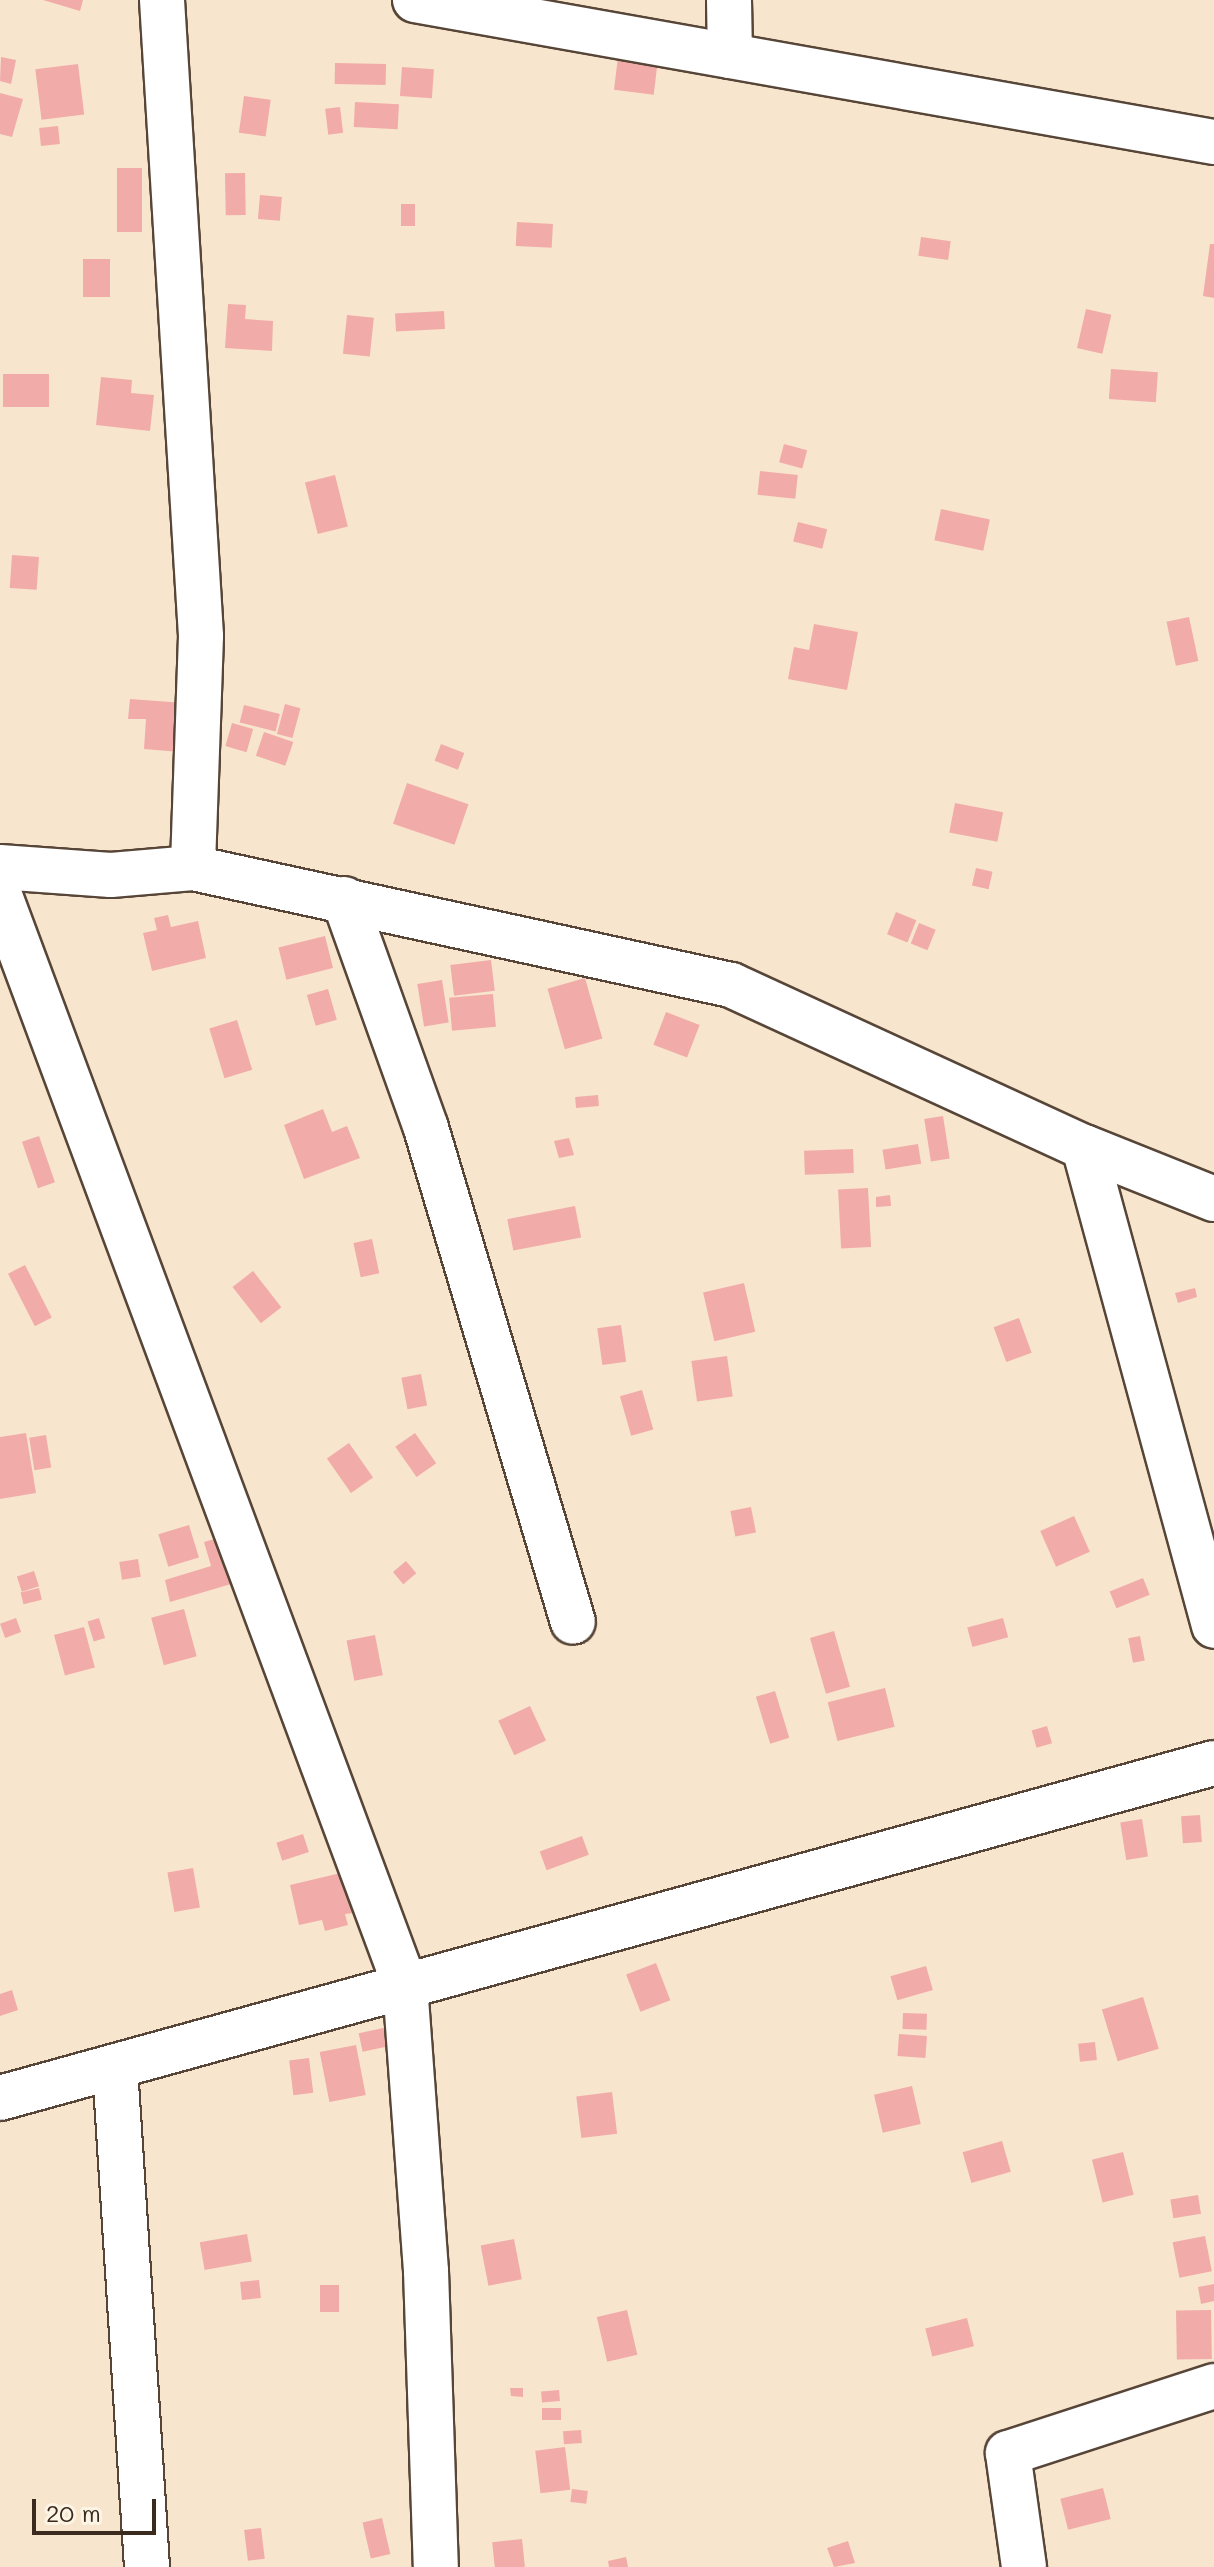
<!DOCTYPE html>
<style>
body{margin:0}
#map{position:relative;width:1214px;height:2567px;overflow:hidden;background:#f8e5cd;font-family:Mali,sans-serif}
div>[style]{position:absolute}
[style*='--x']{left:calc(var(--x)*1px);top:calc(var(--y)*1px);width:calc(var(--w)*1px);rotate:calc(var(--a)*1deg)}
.building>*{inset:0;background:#f1acaa;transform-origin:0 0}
.roads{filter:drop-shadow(2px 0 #574638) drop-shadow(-2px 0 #574638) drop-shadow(0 2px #574638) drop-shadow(0 -2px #574638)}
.minor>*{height:44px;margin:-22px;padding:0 22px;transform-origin:22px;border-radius:22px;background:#fff}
span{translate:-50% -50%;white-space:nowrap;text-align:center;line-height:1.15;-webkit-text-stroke:6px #fcf5e5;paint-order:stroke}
.scale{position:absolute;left:32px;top:2499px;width:124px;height:36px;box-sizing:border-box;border:4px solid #3b2a1e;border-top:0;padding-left:10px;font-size:24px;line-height:28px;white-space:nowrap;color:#3b2a1e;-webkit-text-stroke:6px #fcf5e5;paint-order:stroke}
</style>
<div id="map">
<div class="building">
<div style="clip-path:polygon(43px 0,83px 0,80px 11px)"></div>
<div style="clip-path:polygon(1px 57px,16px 60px,11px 84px,0 81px)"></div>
<div style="left:618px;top:57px;width:40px;height:33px;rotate:7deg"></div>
<div style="left:335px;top:63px;width:51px;height:21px;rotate:1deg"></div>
<div style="left:78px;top:64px;width:51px;height:43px;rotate:83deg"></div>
<div style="left:402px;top:67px;width:32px;height:29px;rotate:4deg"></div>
<div style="clip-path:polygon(0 93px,23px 99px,12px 137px,0 134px)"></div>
<div style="left:244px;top:96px;width:27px;height:37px;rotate:8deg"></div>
<div style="left:355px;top:102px;width:44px;height:25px;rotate:3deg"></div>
<div style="left:340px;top:107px;width:26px;height:15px;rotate:83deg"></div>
<div style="left:58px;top:126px;width:18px;height:19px;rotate:84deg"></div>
<div style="left:117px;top:168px;width:25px;height:64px"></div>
<div style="left:245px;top:173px;width:42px;height:20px;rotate:89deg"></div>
<div style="left:260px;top:195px;width:22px;height:24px;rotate:5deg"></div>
<div style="left:401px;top:204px;width:14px;height:22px"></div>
<div style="left:517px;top:222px;width:36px;height:24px;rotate:3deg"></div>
<div style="left:921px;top:237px;width:30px;height:19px;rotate:8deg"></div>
<div style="clip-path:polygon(1210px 244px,1214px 244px,1214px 298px,1203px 296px)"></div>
<div style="left:83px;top:259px;width:27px;height:38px"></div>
<div style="clip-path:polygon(228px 304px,246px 305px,245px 319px,273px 321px,272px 351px,225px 348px)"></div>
<div style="left:1086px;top:309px;width:26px;height:40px;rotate:13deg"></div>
<div style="left:444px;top:311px;width:18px;height:49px;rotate:87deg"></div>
<div style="left:347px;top:315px;width:27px;height:39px;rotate:6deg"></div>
<div style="left:1111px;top:369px;width:47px;height:30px;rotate:4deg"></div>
<div style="left:49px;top:374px;width:33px;height:46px;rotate:90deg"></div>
<div style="clip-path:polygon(101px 377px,132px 380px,131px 393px,154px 395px,150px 431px,96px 425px)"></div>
<div style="left:784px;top:444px;width:24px;height:19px;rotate:15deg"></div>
<div style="left:760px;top:471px;width:38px;height:24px;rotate:6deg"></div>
<div style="left:335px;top:475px;width:53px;height:31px;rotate:76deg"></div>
<div style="left:941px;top:509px;width:50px;height:32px;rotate:12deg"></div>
<div style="left:798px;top:522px;width:30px;height:20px;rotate:14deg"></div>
<div style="left:12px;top:555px;width:27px;height:33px;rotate:4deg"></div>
<div style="left:1189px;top:617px;width:45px;height:23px;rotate:78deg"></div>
<div style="clip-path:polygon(814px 624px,858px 632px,847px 690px,788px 679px,794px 647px,809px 650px)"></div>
<div style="clip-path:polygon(130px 699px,184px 703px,180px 752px,144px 749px,146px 719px,128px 719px)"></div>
<div style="left:285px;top:704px;width:16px;height:31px;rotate:15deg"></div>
<div style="left:244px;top:705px;width:37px;height:18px;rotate:14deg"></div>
<div style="left:232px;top:723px;width:22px;height:24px;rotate:16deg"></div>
<div style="left:264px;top:732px;width:31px;height:25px;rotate:19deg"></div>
<div style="left:441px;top:744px;width:25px;height:18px;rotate:21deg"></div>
<div style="left:407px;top:783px;width:65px;height:43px;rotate:19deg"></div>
<div style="left:955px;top:803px;width:49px;height:30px;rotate:11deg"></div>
<div style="left:976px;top:868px;width:17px;height:18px;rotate:13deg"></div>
<div style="left:896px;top:912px;width:22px;height:24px;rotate:22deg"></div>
<div style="clip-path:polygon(168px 915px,171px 927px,198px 921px,206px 958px,152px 971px,143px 933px,157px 930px,154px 918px)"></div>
<div style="left:919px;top:923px;width:18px;height:22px;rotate:22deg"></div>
<div style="left:325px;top:936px;width:33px;height:48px;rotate:76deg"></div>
<div style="left:491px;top:960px;width:31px;height:41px;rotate:83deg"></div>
<div style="left:585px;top:978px;width:63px;height:39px;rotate:74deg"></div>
<div style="left:442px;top:980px;width:43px;height:25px;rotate:81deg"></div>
<div style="left:328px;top:989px;width:32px;height:22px;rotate:74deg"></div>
<div style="left:493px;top:994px;width:33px;height:44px;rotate:85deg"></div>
<div style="left:666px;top:1012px;width:36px;height:35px;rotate:21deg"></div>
<div style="left:237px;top:1020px;width:52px;height:29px;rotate:73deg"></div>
<div style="left:598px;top:1095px;width:11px;height:23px;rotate:85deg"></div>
<div style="clip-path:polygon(323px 1109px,332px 1132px,347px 1126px,360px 1158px,304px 1179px,284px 1125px)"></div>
<div style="left:943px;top:1116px;width:43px;height:19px;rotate:81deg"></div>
<div style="left:39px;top:1136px;width:49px;height:18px;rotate:71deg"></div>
<div style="clip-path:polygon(569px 1138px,574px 1155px,559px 1158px,554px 1141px)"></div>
<div style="left:918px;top:1144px;width:20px;height:36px;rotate:81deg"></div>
<div style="left:853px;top:1149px;width:24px;height:49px;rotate:88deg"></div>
<div style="left:868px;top:1188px;width:59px;height:30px;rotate:87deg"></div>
<div style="clip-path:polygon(890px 1195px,891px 1206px,876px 1207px,876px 1197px)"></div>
<div style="left:575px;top:1206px;width:32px;height:69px;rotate:79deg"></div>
<div style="left:372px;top:1239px;width:35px;height:19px;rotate:78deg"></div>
<div style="left:25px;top:1265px;width:59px;height:19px;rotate:63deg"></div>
<div style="left:253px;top:1271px;width:46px;height:26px;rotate:52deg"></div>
<div style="left:744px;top:1283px;width:50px;height:42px;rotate:77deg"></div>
<div style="clip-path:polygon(1195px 1288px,1197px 1297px,1178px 1303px,1175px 1293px)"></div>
<div style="left:1019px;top:1318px;width:37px;height:27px;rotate:70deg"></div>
<div style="left:621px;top:1325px;width:37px;height:24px;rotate:82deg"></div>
<div style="left:727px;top:1356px;width:41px;height:36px;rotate:82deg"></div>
<div style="left:421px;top:1374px;width:32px;height:20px;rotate:79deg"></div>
<div style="left:642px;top:1390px;width:41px;height:23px;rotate:74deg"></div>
<div style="clip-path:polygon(26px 1433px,36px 1493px,0 1499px,0 1437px)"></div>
<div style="left:415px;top:1433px;width:37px;height:24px;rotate:55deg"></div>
<div style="left:46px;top:1435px;width:33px;height:17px;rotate:81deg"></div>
<div style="left:349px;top:1443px;width:42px;height:27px;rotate:55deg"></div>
<div style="left:751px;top:1507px;width:26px;height:21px;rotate:79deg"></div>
<div style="left:1074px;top:1516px;width:39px;height:37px;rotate:66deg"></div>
<div style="left:189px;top:1525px;width:34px;height:32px;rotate:73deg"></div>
<div style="clip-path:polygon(225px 1536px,238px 1582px,170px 1602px,165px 1580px,211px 1566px,204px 1542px)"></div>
<div style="left:138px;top:1559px;width:18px;height:19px;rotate:81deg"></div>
<div style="left:406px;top:1561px;width:16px;height:17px;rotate:50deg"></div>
<div style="left:34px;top:1571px;width:16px;height:18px;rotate:72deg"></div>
<div style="left:1143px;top:1578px;width:18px;height:36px;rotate:68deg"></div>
<div style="left:39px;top:1588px;width:12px;height:19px;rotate:76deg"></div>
<div style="left:184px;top:1609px;width:49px;height:34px;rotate:75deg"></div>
<div style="left:16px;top:1618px;width:15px;height:17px;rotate:70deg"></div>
<div style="left:99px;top:1618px;width:21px;height:12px;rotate:73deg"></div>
<div style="left:1003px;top:1618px;width:20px;height:37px;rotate:75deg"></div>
<div style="left:84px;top:1627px;width:42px;height:31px;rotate:75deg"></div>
<div style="left:834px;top:1631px;width:58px;height:25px;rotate:74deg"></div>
<div style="left:375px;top:1635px;width:41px;height:29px;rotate:79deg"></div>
<div style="left:1140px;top:1636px;width:25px;height:12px;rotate:79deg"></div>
<div style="left:885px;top:1688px;width:40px;height:59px;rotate:76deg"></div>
<div style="left:775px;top:1691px;width:49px;height:20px;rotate:73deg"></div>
<div style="left:530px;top:1706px;width:38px;height:35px;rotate:65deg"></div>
<div style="left:1047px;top:1726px;width:18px;height:16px;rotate:74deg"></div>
<div style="left:1200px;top:1815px;width:27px;height:19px;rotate:86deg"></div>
<div style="left:1142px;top:1819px;width:38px;height:22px;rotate:81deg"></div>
<div style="left:303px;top:1834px;width:19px;height:28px;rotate:72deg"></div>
<div style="left:582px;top:1836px;width:20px;height:45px;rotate:70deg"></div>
<div style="left:193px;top:1868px;width:40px;height:26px;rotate:80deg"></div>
<div style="clip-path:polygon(345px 1872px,354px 1913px,345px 1914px,348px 1925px,325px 1931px,322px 1920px,299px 1925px,290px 1885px)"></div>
<div style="left:656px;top:1963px;width:40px;height:32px;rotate:69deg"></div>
<div style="left:926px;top:1966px;width:25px;height:37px;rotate:74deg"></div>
<div style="clip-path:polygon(12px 1990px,18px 2010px,0 2016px,0 1994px)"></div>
<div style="left:1143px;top:1997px;width:54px;height:43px;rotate:73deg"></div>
<div style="left:903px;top:2013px;width:24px;height:16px;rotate:2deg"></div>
<div style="left:388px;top:2027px;width:19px;height:30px;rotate:78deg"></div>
<div style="left:899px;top:2034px;width:28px;height:22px;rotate:4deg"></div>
<div style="left:1095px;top:2042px;width:18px;height:17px;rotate:84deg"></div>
<div style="left:356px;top:2045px;width:51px;height:37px;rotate:79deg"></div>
<div style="left:309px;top:2058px;width:35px;height:20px;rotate:83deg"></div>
<div style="left:912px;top:2086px;width:39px;height:39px;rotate:77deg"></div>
<div style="left:612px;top:2092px;width:42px;height:36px;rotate:83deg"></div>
<div style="left:1002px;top:2141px;width:32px;height:41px;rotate:74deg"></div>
<div style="left:1123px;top:2152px;width:44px;height:32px;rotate:76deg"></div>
<div style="left:1198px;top:2195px;width:19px;height:28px;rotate:81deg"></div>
<div style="left:247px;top:2234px;width:28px;height:48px;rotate:80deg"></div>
<div style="left:1205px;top:2236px;width:36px;height:33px;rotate:79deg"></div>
<div style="left:514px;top:2239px;width:41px;height:34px;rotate:79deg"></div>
<div style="left:259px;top:2280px;width:18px;height:19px;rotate:84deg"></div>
<div style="clip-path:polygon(1214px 2284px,1214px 2301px,1201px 2304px,1198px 2287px)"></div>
<div style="left:339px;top:2285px;width:27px;height:19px;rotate:90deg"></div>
<div style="left:627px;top:2310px;width:46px;height:31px;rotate:77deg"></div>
<div style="left:1211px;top:2310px;width:49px;height:35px;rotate:89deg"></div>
<div style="left:967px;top:2318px;width:29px;height:43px;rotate:76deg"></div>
<div style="clip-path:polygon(510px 2388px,523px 2388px,523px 2397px,511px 2396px)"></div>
<div style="left:559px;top:2390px;width:11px;height:18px;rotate:85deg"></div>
<div style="left:561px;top:2408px;width:12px;height:19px;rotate:90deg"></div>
<div style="left:581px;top:2430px;width:13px;height:18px;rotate:86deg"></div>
<div style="left:565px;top:2447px;width:43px;height:30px;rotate:83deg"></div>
<div style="left:1103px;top:2488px;width:32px;height:44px;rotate:76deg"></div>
<div style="left:572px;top:2489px;width:16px;height:13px;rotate:7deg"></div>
<div style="left:382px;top:2518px;width:37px;height:20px;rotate:77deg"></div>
<div style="left:261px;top:2528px;width:31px;height:17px;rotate:83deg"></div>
<div style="left:522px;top:2539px;width:28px;height:30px;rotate:84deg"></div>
<div style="clip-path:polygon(848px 2541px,855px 2563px,834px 2567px,827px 2548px)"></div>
<div style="clip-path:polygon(626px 2557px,628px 2567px,609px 2567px,608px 2561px)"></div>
</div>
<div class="roads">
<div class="minor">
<div style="--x:162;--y:0;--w:637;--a:86.49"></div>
<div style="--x:201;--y:636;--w:232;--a:92"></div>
<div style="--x:415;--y:0;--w:812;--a:10.08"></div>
<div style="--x:729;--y:0;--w:56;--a:89"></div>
<div style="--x:0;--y:867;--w:111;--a:4.1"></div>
<div style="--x:111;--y:875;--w:82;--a:-4.9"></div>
<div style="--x:193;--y:868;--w:551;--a:12.27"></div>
<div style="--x:731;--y:985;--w:388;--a:24.7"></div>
<div style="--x:1084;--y:1147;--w:140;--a:21.8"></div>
<div style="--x:0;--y:896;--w:1162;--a:69.6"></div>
<div style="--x:405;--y:1985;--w:287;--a:85.8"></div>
<div style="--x:426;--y:2271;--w:296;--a:88.1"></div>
<div style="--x:344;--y:899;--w:243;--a:70.3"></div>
<div style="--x:426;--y:1128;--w:515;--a:73.43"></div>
<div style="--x:1084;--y:1147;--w:496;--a:74.8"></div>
<div style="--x:115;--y:2068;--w:500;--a:86.33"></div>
<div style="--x:0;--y:2098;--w:1259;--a:-15.43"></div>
<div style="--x:1024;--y:2567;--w:115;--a:-98"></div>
<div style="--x:1008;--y:2453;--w:217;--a:-18"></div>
</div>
</div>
<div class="scale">20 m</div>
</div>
